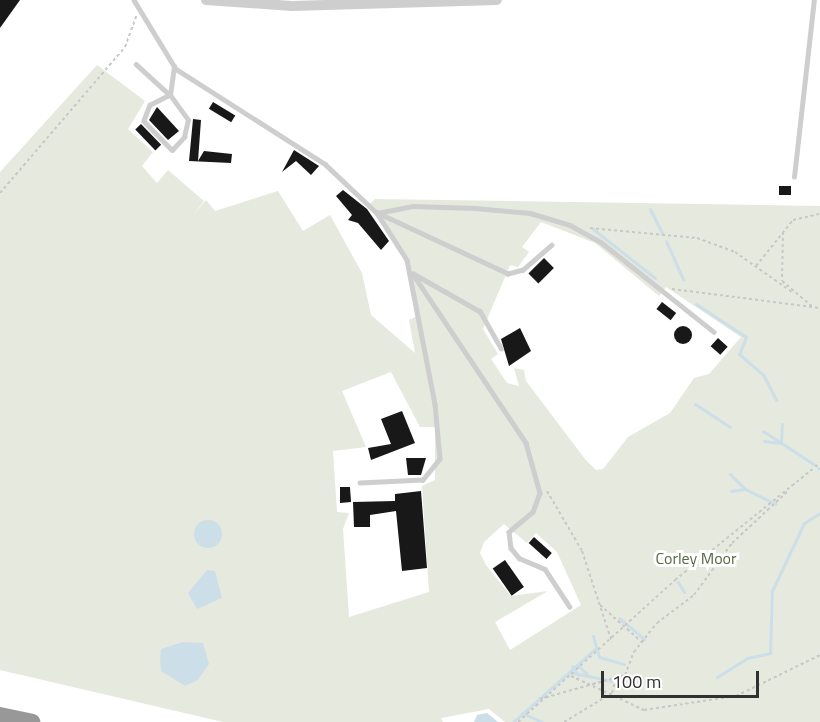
<!DOCTYPE html>
<style>
body{margin:0}
#map{position:relative;width:820px;height:722px;overflow:hidden;background:#fff;font-family:"Titillium Web",sans-serif}
div>[style]{position:absolute}
[style*='--x']{left:calc(var(--x)*1px);top:calc(var(--y)*1px);width:calc(var(--w)*1px);rotate:calc(var(--a)*1deg)}
.green>*{inset:0;background:#e5e9de}
.water>*{inset:0;background:#ccdfe8}
.round{border-radius:50%}
.stream>*{height:3px;margin:-1.5px;padding:0 1.5px;transform-origin:1.5px;border-radius:1.5px;background:#ccdfe8}
.building>*{inset:0;background:#181818;transform-origin:0 0}
.path>*{height:2px;margin-top:-1px;transform-origin:0;background:repeating-linear-gradient(90deg,#c8c8c8 0 3px,transparent 0 6px)}
.service>*{height:4.5px;margin:-2.25px;padding:0 2.25px;transform-origin:2.25px;border-radius:2.25px;background:#cecece}
.tertiary>*{height:10px;margin:-5px;padding:0 5px;transform-origin:5px;border-radius:5px;background:#cecece}
.motorway>*{height:16px;margin:-8px;padding:0 8px;transform-origin:8px;border-radius:8px;background:#989898}
span{translate:-50% -50%;white-space:nowrap;text-align:center;line-height:1.15;-webkit-text-stroke:6px #fff;paint-order:stroke}
.park-label{font-size:16px;color:#576942}
.scale{position:absolute;left:601px;top:671px;width:158px;height:27px;box-sizing:border-box;border:3px solid #313131;border-top:0;padding-left:8px;font-size:18px;line-height:21px;white-space:nowrap;color:#313131;-webkit-text-stroke:4px #fff;paint-order:stroke}
</style>
<div id="map">
<div class="green">
<div style="clip-path:polygon(evenodd,97px 65px,145px 101px,128px 129px,153px 152px,142px 166px,157px 183px,168px 170px,204px 201px,193px 215px,206px 200px,215px 211px,278px 191px,303px 231px,330px 215px,362px 273px,371px 315px,415px 353px,409px 320px,417px 316px,409px 267px,369px 205px,375px 199px,820px 206px,820px 722px,505px 722px,489px 709px,441px 718px,443px 722px,223px 722px,0 670px,0 172px,97px 65px,541px 222px,595px 243px,659px 296px,666px 287px,741px 337px,709px 374px,694px 378px,670px 413px,628px 437px,603px 469px,596px 470px,585px 459px,526px 381px,524px 370px,514px 368px,519px 386px,507px 383px,491px 359px,498px 354px,483px 329px,510px 265px,518px 267px,529px 252px,522px 247px,541px 222px,97px 65px,391px 372px,420px 427px,435px 427px,435px 480px,422px 486px,429px 592px,349px 617px,343px 529px,349px 513px,337px 512px,333px 451px,366px 447px,342px 391px,391px 372px,97px 65px,504px 524px,527px 543px,536px 533px,557px 552px,581px 605px,510px 650px,495px 622px,548px 591px,511px 596px,486px 565px,480px 553px,484px 542px,504px 524px)"></div>
</div>
<div class="water">
<div class="round" style="left:194px;top:520px;width:28px;height:28px"></div>
<div style="clip-path:polygon(207px 570px,215px 571px,222px 598px,197px 609px,188px 593px)"></div>
<div style="clip-path:polygon(183px 642px,203px 643px,209px 664px,198px 680px,185px 686px,161px 671px,160px 659px,161px 649px)"></div>
<div style="clip-path:polygon(487px 713px,498px 722px,474px 722px,477px 715px)"></div>
</div>
<div class="stream">
<div style="--x:650;--y:209;--w:28;--a:63"></div>
<div style="--x:593;--y:229;--w:79;--a:38.3"></div>
<div style="--x:666;--y:241;--w:42;--a:65.9"></div>
<div style="--x:696;--y:304;--w:60;--a:33.4"></div>
<div style="--x:746;--y:337;--w:18;--a:112"></div>
<div style="--x:739;--y:354;--w:33;--a:41"></div>
<div style="--x:764;--y:376;--w:27;--a:63"></div>
<div style="--x:695;--y:404;--w:42;--a:33.3"></div>
<div style="--x:763;--y:431;--w:62;--a:33.2"></div>
<div style="--x:764;--y:441;--w:17;--a:7"></div>
<div style="--x:781;--y:443;--w:19;--a:-87"></div>
<div style="--x:818;--y:468;--w:2;--a:27"></div>
<div style="--x:730;--y:474;--w:21;--a:45"></div>
<div style="--x:731;--y:491;--w:14;--a:-8"></div>
<div style="--x:745;--y:489;--w:34;--a:26"></div>
<div style="--x:678;--y:582;--w:12;--a:59"></div>
<div style="--x:619;--y:618;--w:33;--a:40"></div>
<div style="--x:593;--y:636;--w:22;--a:74"></div>
<div style="--x:599;--y:657;--w:26;--a:16"></div>
<div style="--x:577;--y:665;--w:13;--a:42"></div>
<div style="--x:572;--y:666;--w:11;--a:56"></div>
<div style="--x:569;--y:672;--w:44;--a:11.8"></div>
<div style="--x:717;--y:677;--w:36;--a:-32"></div>
<div style="--x:747;--y:658;--w:24;--a:-12"></div>
<div style="--x:770;--y:653;--w:62;--a:-88.2"></div>
<div style="--x:772;--y:591;--w:75;--a:-64.8"></div>
<div style="--x:804;--y:523;--w:19;--a:-32"></div>
<div style="--x:522;--y:713;--w:22;--a:24"></div>
<div style="--x:513;--y:722;--w:110;--a:-41.7"></div>
</div>
<div class="building">
<div style="clip-path:polygon(0 0,20px 0,0 28px)"></div>
<div style="left:213px;top:102px;width:26px;height:8px;rotate:31deg"></div>
<div style="clip-path:polygon(157px 107px,179px 131px,168px 140px,149px 120px)"></div>
<div style="clip-path:polygon(193px 119px,201px 120px,198px 161px,204px 151px,232px 154px,231px 163px,189px 161px)"></div>
<div style="left:141px;top:124px;width:29px;height:8px;rotate:46deg"></div>
<div style="clip-path:polygon(294px 150px,319px 166px,311px 175px,296px 161px,282px 172px)"></div>
<div style="left:779px;top:186px;width:12px;height:9px"></div>
<div style="clip-path:polygon(343px 190px,367px 209px,389px 241px,381px 250px,358px 223px,348px 220px,352px 215px,336px 196px)"></div>
<div style="left:544px;top:258px;width:14px;height:22px;rotate:45deg"></div>
<div style="left:662px;top:302px;width:18px;height:9px;rotate:38deg"></div>
<div class="round" style="left:674px;top:326px;width:18px;height:18px"></div>
<div style="clip-path:polygon(520px 328px,531px 351px,509px 366px,501px 339px)"></div>
<div style="left:718px;top:338px;width:13px;height:11px;rotate:42deg"></div>
<div style="clip-path:polygon(402px 411px,415px 443px,371px 460px,368px 448px,391px 444px,381px 419px)"></div>
<div style="clip-path:polygon(406px 458px,426px 458px,421px 475px,408px 475px)"></div>
<div style="clip-path:polygon(340px 487px,350px 487px,351px 502px,340px 503px)"></div>
<div style="clip-path:polygon(421px 491px,427px 568px,402px 571px,396px 511px,370px 515px,370px 527px,354px 527px,353px 502px,395px 501px,395px 494px)"></div>
<div style="left:534px;top:537px;width:24px;height:8px;rotate:42deg"></div>
<div style="left:505px;top:560px;width:33px;height:15px;rotate:55deg"></div>
</div>
<div class="path">
<div style="--x:0;--y:193;--w:192;--a:-49.4"></div>
<div style="--x:125;--y:47;--w:33;--a:-70"></div>
<div style="--x:590;--y:228;--w:107;--a:5.3"></div>
<div style="--x:697;--y:238;--w:40;--a:20.2"></div>
<div style="--x:735;--y:252;--w:70;--a:35.1"></div>
<div style="--x:783;--y:232;--w:49;--a:91.2"></div>
<div style="--x:782;--y:281;--w:40;--a:40"></div>
<div style="--x:756;--y:266;--w:59;--a:-51.2"></div>
<div style="--x:793;--y:220;--w:28;--a:-13"></div>
<div style="--x:672;--y:289;--w:149;--a:7.3"></div>
<div style="--x:547;--y:491;--w:69;--a:59.7"></div>
<div style="--x:582;--y:551;--w:96;--a:71.8"></div>
<div style="--x:600;--y:605;--w:57;--a:41.5"></div>
<div style="--x:571;--y:676;--w:81;--a:25"></div>
<div style="--x:644;--y:710;--w:93;--a:-8.7"></div>
<div style="--x:736;--y:696;--w:93;--a:-26"></div>
<div style="--x:593;--y:684;--w:11;--a:-15"></div>
<div style="--x:540;--y:699;--w:88;--a:-15.8"></div>
<div style="--x:625;--y:675;--w:25;--a:-69"></div>
<div style="--x:634;--y:652;--w:37;--a:-52"></div>
<div style="--x:657;--y:623;--w:46;--a:-37.1"></div>
<div style="--x:694;--y:595;--w:64;--a:-53.8"></div>
<div style="--x:732;--y:543;--w:78;--a:-42.9"></div>
<div style="--x:518;--y:722;--w:212;--a:-42.1"></div>
<div style="--x:675;--y:580;--w:186;--a:-38.9"></div>
<div style="--x:564;--y:722;--w:56;--a:-31.1"></div>
<div style="--x:612;--y:693;--w:11;--a:-75"></div>
</div>
<div class="service">
<div style="--x:134;--y:0;--w:81;--a:58.7"></div>
<div style="--x:176;--y:69;--w:177;--a:32.5"></div>
<div style="--x:325;--y:164;--w:71;--a:43.3"></div>
<div style="--x:377;--y:213;--w:56;--a:57.4"></div>
<div style="--x:407;--y:260;--w:147;--a:79"></div>
<div style="--x:435;--y:404;--w:55;--a:84.8"></div>
<div style="--x:440;--y:459;--w:27;--a:129"></div>
<div style="--x:423;--y:480;--w:63;--a:177.3"></div>
<div style="--x:136;--y:64;--w:46;--a:42.4"></div>
<div style="--x:170;--y:95;--w:22;--a:153"></div>
<div style="--x:150;--y:105;--w:17;--a:111"></div>
<div style="--x:144;--y:121;--w:40;--a:46"></div>
<div style="--x:172;--y:150;--w:18;--a:-47"></div>
<div style="--x:184;--y:137;--w:17;--a:-77"></div>
<div style="--x:188;--y:120;--w:31;--a:-126"></div>
<div style="--x:170;--y:95;--w:29;--a:-82"></div>
<div style="--x:794;--y:177;--w:178;--a:-83.6"></div>
<div style="--x:552;--y:245;--w:38;--a:139"></div>
<div style="--x:523;--y:270;--w:16;--a:165"></div>
<div style="--x:508;--y:274;--w:145;--a:-155"></div>
<div style="--x:377;--y:213;--w:37;--a:-11"></div>
<div style="--x:413;--y:206;--w:62;--a:1.8"></div>
<div style="--x:475;--y:208;--w:55;--a:5.2"></div>
<div style="--x:530;--y:213;--w:42;--a:16.7"></div>
<div style="--x:570;--y:225;--w:35;--a:29"></div>
<div style="--x:601;--y:242;--w:144;--a:38.5"></div>
<div style="--x:501;--y:349;--w:43;--a:-119.6"></div>
<div style="--x:480;--y:312;--w:77;--a:-150.4"></div>
<div style="--x:413;--y:274;--w:203;--a:56.2"></div>
<div style="--x:526;--y:443;--w:52;--a:74.4"></div>
<div style="--x:540;--y:493;--w:20;--a:110"></div>
<div style="--x:533;--y:512;--w:31;--a:140"></div>
<div style="--x:509;--y:532;--w:16;--a:83"></div>
<div style="--x:511;--y:548;--w:13;--a:51"></div>
<div style="--x:519;--y:558;--w:28;--a:23"></div>
<div style="--x:545;--y:569;--w:45;--a:56.7"></div>
</div>
<div class="tertiary">
<div style="--x:206;--y:0;--w:86;--a:4"></div>
<div style="--x:292;--y:6;--w:205;--a:-1.7"></div>
</div>
<div class="motorway">
<div style="--x:0;--y:715;--w:33;--a:12"></div>
</div>
<div class="park-label">
<span style="left:696px;top:558px">Corley Moor</span>
</div>
<div class="scale">100 m</div>
</div>
